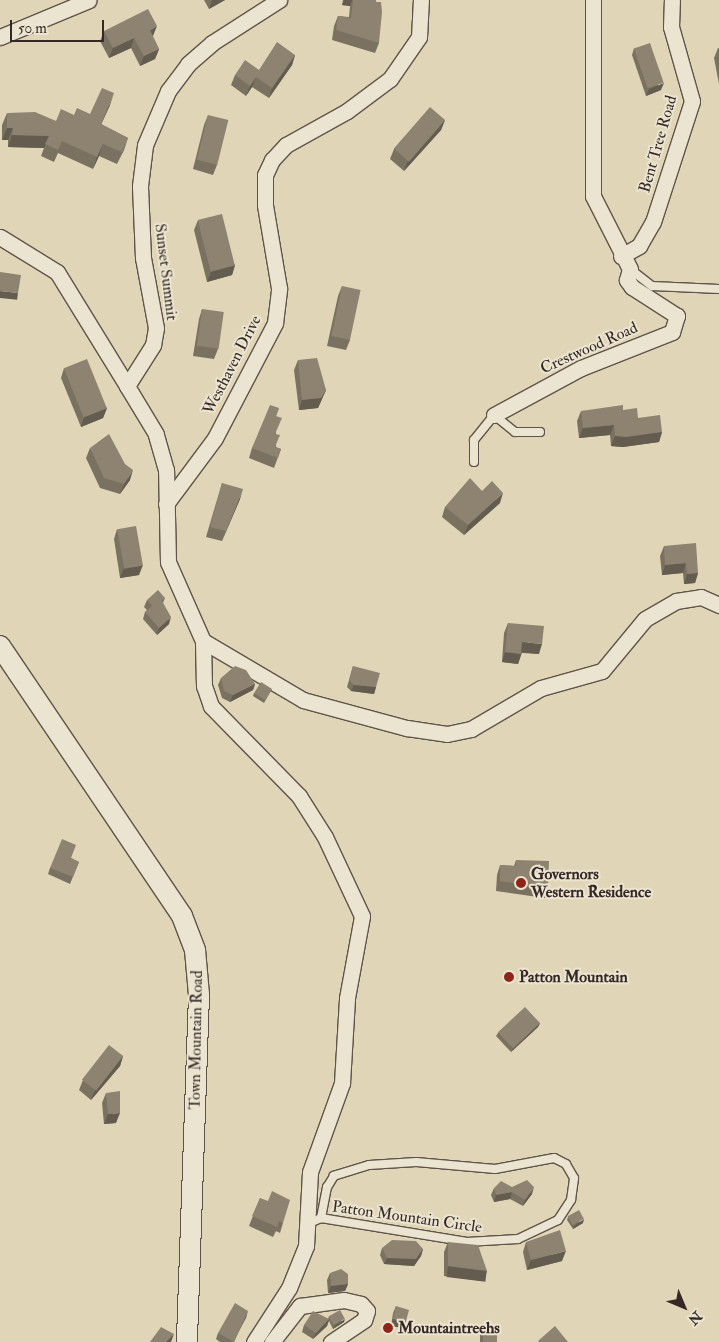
<!DOCTYPE html>
<style>
body{margin:0}
#map{position:relative;width:719px;height:1342px;overflow:hidden;background:#e0d6b7;font-family:"IM FELL Double Pica",serif}
div>[style]{position:absolute}
[style*='--x']{left:calc(var(--x)*1px);top:calc(var(--y)*1px);width:calc(var(--w)*1px);rotate:calc(var(--a)*1deg)}
.roads{filter:drop-shadow(1px 0 #60544a) drop-shadow(-1px 0 #60544a) drop-shadow(0 1px #60544a) drop-shadow(0 -1px #60544a)}
.lane>*{height:8px;margin:-4px;padding:0 4px;transform-origin:4px;border-radius:4px;background:#ebe4d0}
.street>*{height:15px;margin:-7.5px;padding:0 7.5px;transform-origin:7.5px;border-radius:7.5px;background:#ebe4d0}
.secondary>*{height:20px;margin:-10px;padding:0 10px;transform-origin:10px;border-radius:10px;background:#ebe4d0}
.wall>*{inset:0;background:#7a7161}
.shaded-wall>*{inset:0;background:#635c4f;transform-origin:0 0}
.building>*{inset:0;background:#8e8371;transform-origin:0 0}
.dots>*{width:14px;height:14px;translate:-50% -50%;box-sizing:border-box;border:2px solid #ebe4d0;border-radius:50%}
span{translate:-50% -50%;white-space:nowrap;text-align:center;line-height:1.15;-webkit-text-stroke:4px #ebe4d0;paint-order:stroke}
.street-label{font-size:16px;color:#362925}
.poi-label{font-size:16px;color:#362925;font-weight:700}
.left{translate:0 -50%;text-align:left}
.north{position:absolute;left:659px;top:1282px;width:50px;height:50px;-webkit-text-stroke:4px #ebe4d0;paint-order:stroke;rotate:135deg;font-size:14px;font-weight:700;line-height:20px;text-align:center;color:#362925}
.north::after{content:'';display:block;margin:auto;width:18px;height:22px;background:#362925;clip-path:polygon(50% 0,100% 100%,50% 72%,0 100%)}
.scale{position:absolute;left:10px;top:20px;width:94px;height:22px;box-sizing:border-box;border:2px solid #362925;border-top:0;padding-left:6px;font-size:15px;line-height:18px;white-space:nowrap;color:#362925;-webkit-text-stroke:4px #ebe4d0;paint-order:stroke}
</style>
<div id="map">
<div class="roads">
<div class="lane">
<div style="--x:630;--y:269;--w:28;--a:38"></div>
<div style="--x:652;--y:286;--w:67;--a:2.6"></div>
<div style="--x:474;--y:462;--w:22;--a:-90"></div>
<div style="--x:474;--y:440;--w:32;--a:-51"></div>
<div style="--x:494;--y:415;--w:27;--a:39"></div>
<div style="--x:515;--y:432;--w:25;--a:0"></div>
<div style="--x:307;--y:1224;--w:15;--a:-23"></div>
<div style="--x:321;--y:1218;--w:148;--a:9.3"></div>
<div style="--x:467;--y:1242;--w:51;--a:-3.4"></div>
<div style="--x:518;--y:1239;--w:44;--a:-25.4"></div>
<div style="--x:558;--y:1220;--w:24;--a:-57"></div>
<div style="--x:571;--y:1200;--w:22;--a:-82"></div>
<div style="--x:574;--y:1178;--w:16;--a:-120"></div>
<div style="--x:566;--y:1164;--w:13;--a:-153"></div>
<div style="--x:554;--y:1158;--w:60;--a:169.4"></div>
<div style="--x:495;--y:1169;--w:79;--a:-174.9"></div>
<div style="--x:416;--y:1162;--w:47;--a:176.3"></div>
<div style="--x:369;--y:1165;--w:37;--a:163"></div>
<div style="--x:334;--y:1176;--w:13;--a:122"></div>
<div style="--x:327;--y:1187;--w:32;--a:101"></div>
</div>
<div class="street">
<div style="--x:0;--y:37;--w:96;--a:-22.6"></div>
<div style="--x:0;--y:237;--w:67;--a:31.6"></div>
<div style="--x:57;--y:272;--w:134;--a:58.4"></div>
<div style="--x:621;--y:256;--w:21;--a:-29"></div>
<div style="--x:639;--y:246;--w:28;--a:-60"></div>
<div style="--x:653;--y:222;--w:127;--a:-72.1"></div>
<div style="--x:692;--y:101;--w:77;--a:-105.8"></div>
<div style="--x:671;--y:27;--w:27;--a:-88"></div>
<div style="--x:494;--y:415;--w:99;--a:-28.4"></div>
<div style="--x:581;--y:368;--w:98;--a:-21.6"></div>
<div style="--x:672;--y:332;--w:17;--a:-73"></div>
<div style="--x:677;--y:316;--w:54;--a:-147.2"></div>
<div style="--x:632;--y:287;--w:9;--a:-126"></div>
<div style="--x:627;--y:280;--w:11;--a:-75"></div>
<div style="--x:630;--y:269;--w:82;--a:-116.9"></div>
<div style="--x:593;--y:196;--w:196;--a:-90"></div>
<div style="--x:166;--y:504;--w:82;--a:-53.4"></div>
<div style="--x:215;--y:438;--w:130;--a:-62.4"></div>
<div style="--x:275;--y:323;--w:35;--a:-83"></div>
<div style="--x:279;--y:288;--w:84;--a:-99.6"></div>
<div style="--x:265;--y:205;--w:30;--a:-90"></div>
<div style="--x:265;--y:175;--w:17;--a:-65"></div>
<div style="--x:272;--y:160;--w:21;--a:-47"></div>
<div style="--x:286;--y:145;--w:70;--a:-29.1"></div>
<div style="--x:347;--y:111;--w:54;--a:-36.7"></div>
<div style="--x:390;--y:79;--w:51;--a:-55.4"></div>
<div style="--x:419;--y:37;--w:37;--a:-87"></div>
<div style="--x:203;--y:641;--w:116;--a:30.5"></div>
<div style="--x:303;--y:700;--w:108;--a:15.1"></div>
<div style="--x:407;--y:728;--w:40;--a:8.5"></div>
<div style="--x:447;--y:734;--w:25;--a:-12"></div>
<div style="--x:471;--y:729;--w:81;--a:-30.4"></div>
<div style="--x:541;--y:688;--w:63;--a:-15.6"></div>
<div style="--x:602;--y:671;--w:67;--a:-50.4"></div>
<div style="--x:645;--y:619;--w:36;--a:-30"></div>
<div style="--x:676;--y:601;--w:25;--a:-9"></div>
<div style="--x:701;--y:597;--w:20;--a:24"></div>
<div style="--x:254;--y:1342;--w:64;--a:-57.1"></div>
<div style="--x:289;--y:1288;--w:45;--a:-68"></div>
<div style="--x:306;--y:1246;--w:74;--a:-86.9"></div>
<div style="--x:310;--y:1172;--w:95;--a:-70.2"></div>
<div style="--x:342;--y:1083;--w:85;--a:-86.6"></div>
<div style="--x:347;--y:998;--w:83;--a:-79.6"></div>
<div style="--x:362;--y:916;--w:87;--a:-115.1"></div>
<div style="--x:325;--y:837;--w:49;--a:-122.4"></div>
<div style="--x:299;--y:796;--w:126;--a:-134.4"></div>
<div style="--x:211;--y:706;--w:21;--a:-109"></div>
<div style="--x:204;--y:686;--w:45;--a:-91.3"></div>
<div style="--x:203;--y:641;--w:86;--a:-113.9"></div>
<div style="--x:168;--y:562;--w:92;--a:-91.2"></div>
<div style="--x:166;--y:470;--w:37;--a:-106"></div>
<div style="--x:156;--y:434;--w:56;--a:-121.1"></div>
<div style="--x:127;--y:386;--w:49;--a:-57.6"></div>
<div style="--x:153;--y:345;--w:17;--a:-80"></div>
<div style="--x:156;--y:328;--w:71;--a:-100.5"></div>
<div style="--x:143;--y:258;--w:72;--a:-92.4"></div>
<div style="--x:140;--y:186;--w:41;--a:-83"></div>
<div style="--x:145;--y:145;--w:59;--a:-66.9"></div>
<div style="--x:168;--y:91;--w:34;--a:-53"></div>
<div style="--x:188;--y:64;--w:32;--a:-41"></div>
<div style="--x:212;--y:43;--w:80;--a:-32.7"></div>
<div style="--x:272;--y:1342;--w:46;--a:-52.1"></div>
<div style="--x:300;--y:1306;--w:44;--a:-7.8"></div>
<div style="--x:344;--y:1300;--w:17;--a:13"></div>
<div style="--x:361;--y:1304;--w:9;--a:49"></div>
<div style="--x:367;--y:1311;--w:9;--a:108"></div>
<div style="--x:364;--y:1320;--w:40;--a:146"></div>
</div>
<div class="secondary">
<div style="--x:0;--y:646;--w:326;--a:56"></div>
<div style="--x:182;--y:916;--w:36;--a:69"></div>
<div style="--x:195;--y:950;--w:45;--a:84.9"></div>
<div style="--x:199;--y:995;--w:347;--a:92"></div>
</div>
</div>
<div class="wall">
<div style="clip-path:polygon(204px 0,225px 0,209px 9px)"></div>
<div style="clip-path:polygon(343px 0,376px 0,379px 43px,375px 53px,332px 40px,334px 26px,338px 16px,349px 17px,350px 6px,342px 5px)"></div>
<div style="clip-path:polygon(104px 31px,153px 36px,153px 37px,159px 49px,155px 59px,140px 66px,131px 48px,109px 58px,100px 41px)"></div>
<div style="clip-path:polygon(634px 48px,661px 90px,646px 96px,632px 55px)"></div>
<div style="clip-path:polygon(718px 48px,719px 48px,719px 84px,714px 58px)"></div>
<div style="clip-path:polygon(295px 55px,292px 65px,269px 98px,252px 87px,246px 96px,231px 85px,235px 75px,259px 70px)"></div>
<div style="clip-path:polygon(110px 105px,101px 124px,128px 138px,117px 164px,99px 156px,93px 169px,58px 153px,54px 162px,41px 156px,44px 148px,8px 147px,8px 140px,2px 140px,2px 125px,7px 113px,56px 121px,74px 115px,90px 114px)"></div>
<div style="clip-path:polygon(208px 115px,217px 165px,213px 175px,193px 169px,204px 125px)"></div>
<div style="clip-path:polygon(445px 120px,441px 130px,404px 171px,390px 159px,394px 149px)"></div>
<div style="clip-path:polygon(198px 220px,235px 265px,232px 275px,207px 282px,194px 230px)"></div>
<div style="clip-path:polygon(342px 286px,350px 340px,346px 350px,327px 346px,338px 296px)"></div>
<div style="clip-path:polygon(202px 309px,218px 349px,214px 359px,193px 356px,199px 319px)"></div>
<div style="clip-path:polygon(298px 360px,326px 390px,318px 408px,299px 410px,294px 370px)"></div>
<div style="clip-path:polygon(64px 368px,107px 408px,103px 418px,81px 427px,61px 378px)"></div>
<div style="clip-path:polygon(279px 408px,276px 416px,276px 447px,281px 449px,274px 468px,249px 458px,252px 448px)"></div>
<div style="clip-path:polygon(623px 410px,638px 418px,662px 432px,659px 442px,623px 447px,611px 446px,610px 435px,579px 438px,577px 421px,581px 411px)"></div>
<div style="clip-path:polygon(90px 448px,130px 480px,120px 494px,100px 488px,86px 458px)"></div>
<div style="clip-path:polygon(222px 483px,240px 499px,222px 541px,206px 537px)"></div>
<div style="clip-path:polygon(482px 491px,500px 503px,464px 535px,442px 517px,445px 507px)"></div>
<div style="clip-path:polygon(117px 529px,139px 575px,120px 578px,114px 539px)"></div>
<div style="clip-path:polygon(664px 546px,698px 573px,695px 583px,684px 584px,683px 573px,662px 575px,660px 556px)"></div>
<div style="clip-path:polygon(165px 598px,163px 603px,169px 624px,157px 635px,143px 619px,145px 612px,147px 610px,144px 607px,147px 600px)"></div>
<div style="clip-path:polygon(508px 623px,539px 654px,522px 653px,518px 664px,502px 662px,504px 633px)"></div>
<div style="clip-path:polygon(353px 666px,376px 687px,374px 694px,351px 691px,347px 687px)"></div>
<div style="clip-path:polygon(221px 678px,255px 684px,253px 690px,230px 702px,222px 698px,218px 685px)"></div>
<div style="clip-path:polygon(272px 689px,264px 703px,253px 696px,254px 693px)"></div>
<div style="clip-path:polygon(71px 858px,79px 862px,70px 884px,48px 874px,50px 868px)"></div>
<div style="clip-path:polygon(516px 860px,548px 888px,545px 898px,496px 891px,497px 875px,500px 865px,514px 866px)"></div>
<div style="clip-path:polygon(540px 1023px,538px 1027px,511px 1052px,496px 1036px,498px 1033px)"></div>
<div style="clip-path:polygon(123px 1056px,120px 1066px,91px 1100px,79px 1090px,83px 1080px)"></div>
<div style="clip-path:polygon(106px 1093px,116px 1123px,104px 1124px,102px 1103px)"></div>
<div style="clip-path:polygon(512px 1187px,532px 1194px,523px 1206px,510px 1199px,494px 1202px,491px 1195px,494px 1188px)"></div>
<div style="clip-path:polygon(260px 1198px,283px 1223px,280px 1233px,276px 1231px,273px 1237px,249px 1226px)"></div>
<div style="clip-path:polygon(568px 1217px,583px 1223px,573px 1229px,567px 1220px)"></div>
<div style="clip-path:polygon(448px 1242px,487px 1271px,483px 1281px,444px 1276px,444px 1252px)"></div>
<div style="clip-path:polygon(526px 1242px,562px 1261px,527px 1270px,523px 1252px)"></div>
<div style="clip-path:polygon(382px 1248px,423px 1249px,421px 1256px,414px 1266px,384px 1264px,380px 1255px)"></div>
<div style="clip-path:polygon(330px 1273px,348px 1284px,345px 1291px,328px 1293px,327px 1280px)"></div>
<div style="clip-path:polygon(396px 1306px,406px 1321px,403px 1328px,391px 1326px,393px 1313px)"></div>
<div style="clip-path:polygon(248px 1311px,234px 1342px,220px 1342px,216px 1339px,218px 1333px)"></div>
<div style="clip-path:polygon(329px 1316px,344px 1322px,333px 1329px,329px 1321px,327px 1326px,313px 1339px,302px 1332px,304px 1325px,328px 1319px)"></div>
<div style="clip-path:polygon(483px 1325px,496px 1342px,480px 1342px,480px 1332px)"></div>
</div>
<div class="shaded-wall">
<div style="clip-path:polygon(212px 0,225px 0,209px 9px)"></div>
<div style="clip-path:polygon(344px 0,352px 0,350px 6px,342px 5px)"></div>
<div style="clip-path:polygon(157px 26px,153px 36px,146px 40px,150px 30px)"></div>
<div style="clip-path:polygon(134px 38px,131px 48px,109px 58px,113px 48px)"></div>
<div style="clip-path:polygon(159px 49px,155px 59px,140px 66px,144px 56px)"></div>
<div style="clip-path:polygon(295px 55px,292px 65px,269px 98px,272px 88px)"></div>
<div style="clip-path:polygon(256px 77px,252px 87px,246px 96px,250px 86px)"></div>
<div style="clip-path:polygon(664px 83px,661px 90px,646px 96px,649px 89px)"></div>
<div style="clip-path:polygon(114px 93px,110px 105px,96px 136px,101px 124px)"></div>
<div style="clip-path:polygon(445px 120px,441px 130px,404px 171px,408px 161px)"></div>
<div style="clip-path:polygon(7px 128px,13px 128px,8px 140px,2px 140px)"></div>
<div style="clip-path:polygon(12px 135px,49px 136px,44px 148px,8px 147px)"></div>
<div style="clip-path:polygon(128px 138px,124px 150px,117px 164px,122px 152px)"></div>
<div style="clip-path:polygon(103px 144px,99px 156px,93px 169px,97px 157px)"></div>
<div style="clip-path:polygon(235px 265px,232px 275px,207px 282px,211px 272px)"></div>
<div style="left:0;top:291px;width:18px;height:7px;rotate:6deg"></div>
<div style="clip-path:polygon(326px 390px,318px 408px,299px 410px,302px 400px)"></div>
<div style="clip-path:polygon(107px 408px,103px 418px,81px 427px,84px 417px)"></div>
<div style="clip-path:polygon(614px 425px,610px 435px,579px 438px,583px 428px)"></div>
<div style="clip-path:polygon(662px 432px,659px 442px,623px 447px,611px 446px,615px 436px)"></div>
<div style="clip-path:polygon(133px 470px,130px 480px,120px 494px,124px 484px)"></div>
<div style="clip-path:polygon(243px 489px,240px 499px,222px 541px,226px 531px)"></div>
<div style="clip-path:polygon(503px 493px,500px 503px,464px 535px,468px 525px)"></div>
<div style="clip-path:polygon(686px 563px,683px 573px,662px 575px,665px 565px)"></div>
<div style="clip-path:polygon(143px 565px,139px 575px,120px 578px,124px 568px)"></div>
<div style="clip-path:polygon(698px 573px,695px 583px,684px 584px,687px 574px)"></div>
<div style="clip-path:polygon(171px 617px,169px 624px,157px 635px,159px 628px)"></div>
<div style="clip-path:polygon(522px 642px,542px 644px,539px 654px,519px 652px)"></div>
<div style="clip-path:polygon(505px 652px,521px 654px,518px 664px,502px 662px)"></div>
<div style="clip-path:polygon(255px 684px,253px 690px,230px 702px,233px 695px)"></div>
<div style="clip-path:polygon(354px 685px,376px 687px,374px 694px,351px 691px)"></div>
<div style="clip-path:polygon(540px 1023px,538px 1027px,511px 1052px,513px 1049px)"></div>
<div style="clip-path:polygon(123px 1056px,120px 1066px,91px 1100px,95px 1090px)"></div>
<div style="clip-path:polygon(120px 1113px,116px 1123px,104px 1124px,108px 1114px)"></div>
<div style="clip-path:polygon(534px 1187px,532px 1194px,523px 1206px,525px 1200px)"></div>
<div style="clip-path:polygon(512px 1192px,510px 1199px,494px 1202px,496px 1195px)"></div>
<div style="clip-path:polygon(584px 1219px,583px 1223px,573px 1229px,574px 1226px)"></div>
<div style="clip-path:polygon(423px 1249px,421px 1256px,414px 1266px,384px 1264px,387px 1258px)"></div>
<div style="clip-path:polygon(566px 1251px,562px 1261px,527px 1270px,531px 1260px)"></div>
<div style="left:448px;top:1266px;width:39px;height:11px;rotate:7deg"></div>
<div style="clip-path:polygon(348px 1284px,345px 1291px,328px 1293px,331px 1286px)"></div>
<div style="clip-path:polygon(248px 1311px,246px 1318px,233px 1342px)"></div>
<div style="clip-path:polygon(329px 1319px,327px 1326px,313px 1339px,316px 1333px)"></div>
<div style="clip-path:polygon(345px 1319px,344px 1322px,333px 1329px,334px 1326px)"></div>
<div style="clip-path:polygon(393px 1319px,406px 1321px,403px 1328px,391px 1326px)"></div>
<div style="clip-path:polygon(174px 1334px,171px 1342px,165px 1342px)"></div>
</div>
<div class="building">
<div style="clip-path:polygon(353px 0,376px 0,376px 2px,381px 2px,382px 12px,379px 43px,336px 30px,338px 16px,351px 18px)"></div>
<div style="clip-path:polygon(148px 9px,157px 26px,150px 30px,159px 49px,144px 56px,134px 38px,113px 48px,104px 31px)"></div>
<div style="clip-path:polygon(277px 42px,295px 55px,272px 88px,256px 77px,250px 86px,235px 75px,245px 60px,259px 70px)"></div>
<div style="left:650px;top:43px;width:42px;height:17px;rotate:71deg"></div>
<div style="clip-path:polygon(102px 88px,114px 93px,101px 124px,128px 138px,122px 152px,103px 144px,97px 157px,62px 141px,58px 150px,45px 144px,49px 136px,12px 135px,13px 128px,7px 128px,7px 113px,35px 112px,56px 121px,61px 109px,74px 115px,77px 108px,90px 114px)"></div>
<div style="left:430px;top:107px;width:20px;height:55px;rotate:41deg"></div>
<div style="left:208px;top:115px;width:21px;height:46px;rotate:14deg"></div>
<div style="left:222px;top:214px;width:53px;height:25px;rotate:76deg"></div>
<div style="clip-path:polygon(0 272px,21px 275px,18px 293px,0 291px)"></div>
<div style="left:342px;top:286px;width:19px;height:51px;rotate:12deg"></div>
<div style="left:202px;top:309px;width:22px;height:37px;rotate:8deg"></div>
<div style="clip-path:polygon(317px 358px,326px 390px,321px 398px,302px 400px,298px 360px)"></div>
<div style="left:87px;top:359px;width:53px;height:25px;rotate:68deg"></div>
<div style="clip-path:polygon(270px 405px,279px 408px,276px 416px,282px 418px,275px 434px,280px 435px,275px 447px,281px 449px,278px 458px,252px 448px)"></div>
<div style="clip-path:polygon(623px 405px,623px 410px,637px 408px,638px 418px,660px 415px,662px 432px,626px 437px,615px 436px,614px 425px,583px 428px,581px 411px)"></div>
<div style="clip-path:polygon(109px 434px,125px 464px,133px 470px,124px 484px,104px 478px,90px 448px)"></div>
<div style="clip-path:polygon(470px 478px,482px 491px,492px 481px,503px 493px,468px 525px,445px 507px)"></div>
<div style="clip-path:polygon(222px 483px,243px 489px,226px 531px,210px 527px)"></div>
<div style="left:136px;top:526px;width:40px;height:19px;rotate:80deg"></div>
<div style="clip-path:polygon(696px 543px,698px 573px,687px 574px,686px 563px,665px 565px,664px 546px)"></div>
<div style="clip-path:polygon(158px 590px,165px 598px,162px 601px,171px 617px,159px 628px,145px 612px,152px 606px,147px 600px)"></div>
<div style="clip-path:polygon(508px 623px,544px 626px,542px 644px,522px 642px,521px 654px,505px 652px)"></div>
<div style="clip-path:polygon(235px 666px,246px 670px,255px 684px,233px 695px,224px 691px,221px 678px)"></div>
<div style="clip-path:polygon(353px 666px,380px 673px,376px 687px,354px 685px,349px 680px)"></div>
<div style="left:261px;top:682px;width:13px;height:13px;rotate:32deg"></div>
<div style="clip-path:polygon(62px 839px,76px 845px,71px 858px,79px 862px,73px 877px,50px 868px)"></div>
<div style="clip-path:polygon(516px 860px,549px 861px,548px 888px,500px 881px,500px 865px,516px 866px)"></div>
<div style="left:525px;top:1007px;width:22px;height:37px;rotate:47deg"></div>
<div style="left:109px;top:1045px;width:18px;height:44px;rotate:38deg"></div>
<div style="clip-path:polygon(120px 1091px,120px 1113px,108px 1114px,106px 1093px)"></div>
<div style="clip-path:polygon(527px 1180px,534px 1187px,525px 1200px,512px 1192px,496px 1195px,494px 1188px,501px 1181px,512px 1187px)"></div>
<div style="clip-path:polygon(272px 1191px,290px 1200px,283px 1223px,279px 1221px,277px 1227px,252px 1216px,260px 1198px,268px 1201px)"></div>
<div style="left:579px;top:1210px;width:10px;height:13px;rotate:61deg"></div>
<div style="clip-path:polygon(560px 1230px,566px 1251px,531px 1260px,526px 1242px)"></div>
<div style="clip-path:polygon(392px 1240px,416px 1241px,423px 1249px,416px 1259px,387px 1258px,382px 1248px)"></div>
<div style="clip-path:polygon(448px 1242px,478px 1245px,487px 1271px,448px 1266px)"></div>
<div style="clip-path:polygon(341px 1269px,348px 1274px,348px 1284px,331px 1286px,330px 1273px)"></div>
<div style="clip-path:polygon(235px 1303px,248px 1311px,234px 1342px,218px 1333px)"></div>
<div style="clip-path:polygon(396px 1306px,409px 1310px,406px 1321px,393px 1319px)"></div>
<div style="left:340px;top:1310px;width:10px;height:13px;rotate:61deg"></div>
<div style="clip-path:polygon(313px 1311px,329px 1319px,316px 1333px,304px 1325px)"></div>
<div style="left:483px;top:1325px;width:14px;height:17px"></div>
<div style="clip-path:polygon(555px 1326px,568px 1342px,539px 1342px,538px 1341px)"></div>
<div style="clip-path:polygon(161px 1327px,174px 1334px,165px 1342px,150px 1342px)"></div>
</div>
<div class="dots">
<div style="left:521px;top:883px;background:#8f2418"></div>
<div style="left:509px;top:977px;background:#8f2418"></div>
<div style="left:388px;top:1328px;background:#8f2418"></div>
</div>
<div class="street-label">
<span style="left:658px;top:144px;rotate:-74deg">Bent Tree Road</span>
<span style="left:166px;top:272px;rotate:83deg">Sunset Summit</span>
<span style="left:589px;top:348px;rotate:-24deg">Crestwood Road</span>
<span style="left:232px;top:365px;rotate:-63deg">Westhaven Drive</span>
<span style="left:196px;top:1040px;rotate:-89deg">Town Mountain Road</span>
<span style="left:407px;top:1217px;rotate:8deg">Patton Mountain Circle</span>
</div>
<div class="poi-label">
<span class="left" style="left:531px;top:883px">Governors<br>Western Residence</span>
<span class="left" style="left:519px;top:977px">Patton Mountain</span>
<span class="left" style="left:398px;top:1328px">Mountaintreehs</span>
</div>
<div class="north">N</div>
<div class="scale">50 m</div>
</div>
